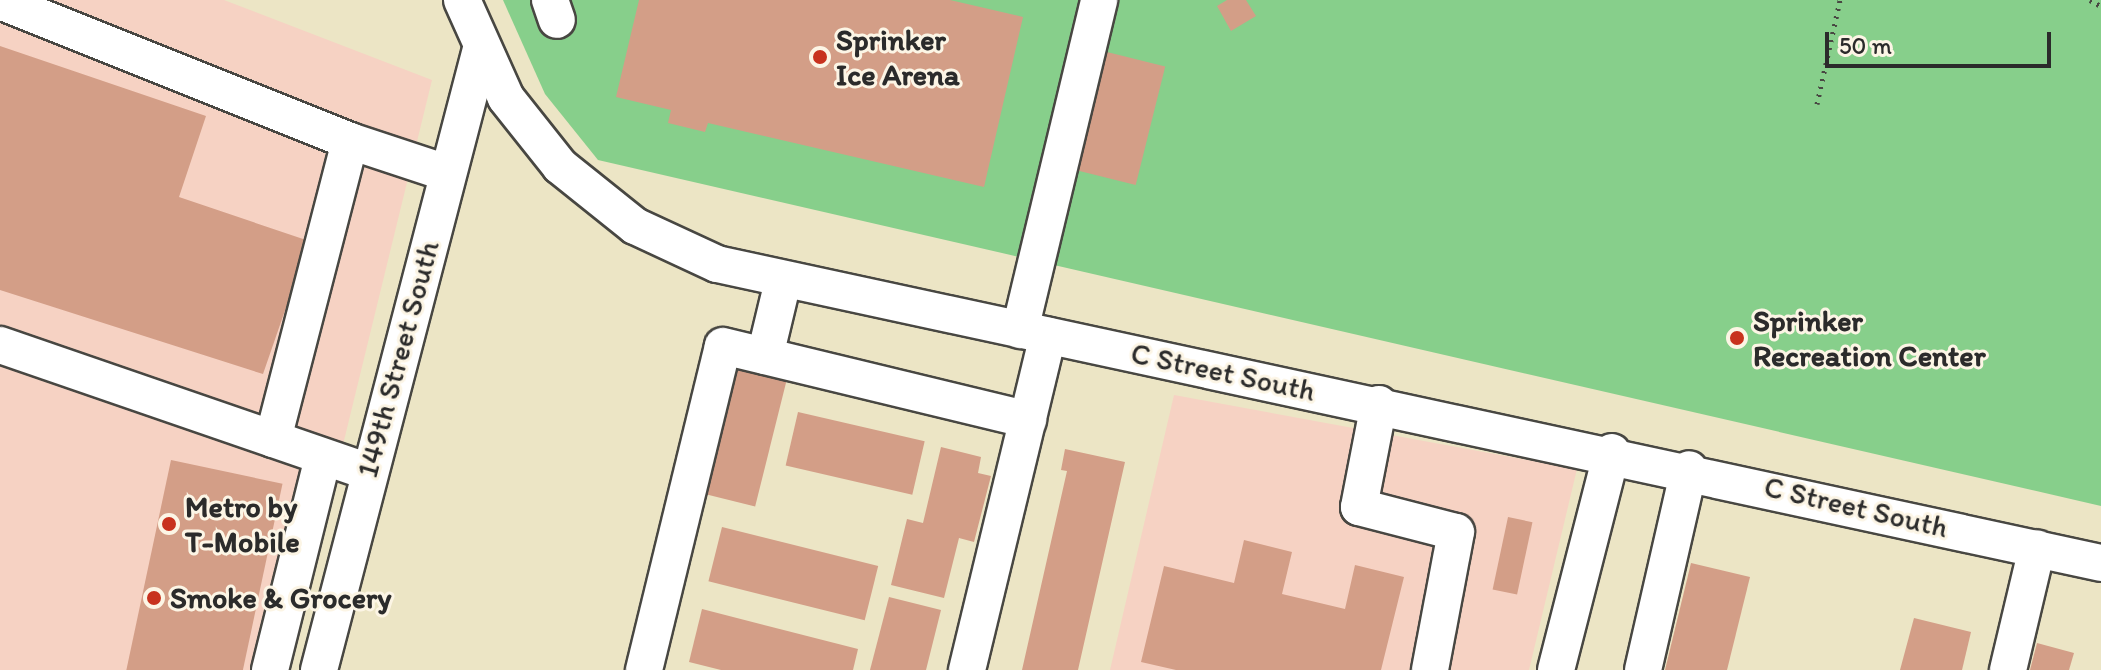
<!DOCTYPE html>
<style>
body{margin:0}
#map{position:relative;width:2101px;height:670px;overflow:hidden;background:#ece5c5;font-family:Itim,sans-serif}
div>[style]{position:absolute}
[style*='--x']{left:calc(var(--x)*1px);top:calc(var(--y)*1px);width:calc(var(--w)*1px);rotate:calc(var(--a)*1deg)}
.built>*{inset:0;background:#f6d2c3}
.green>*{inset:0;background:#87cf8b}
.building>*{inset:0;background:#d39e87;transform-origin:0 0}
.path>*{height:5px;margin-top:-2.5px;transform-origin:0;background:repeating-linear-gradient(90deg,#484742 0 2px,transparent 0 8px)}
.roads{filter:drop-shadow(2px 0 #484742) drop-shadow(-2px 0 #484742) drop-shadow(0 2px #484742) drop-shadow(0 -2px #484742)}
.minor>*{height:36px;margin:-18px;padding:0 18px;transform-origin:18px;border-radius:18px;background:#fff}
.dots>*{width:22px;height:22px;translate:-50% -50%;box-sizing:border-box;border:4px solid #fcf5e5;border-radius:50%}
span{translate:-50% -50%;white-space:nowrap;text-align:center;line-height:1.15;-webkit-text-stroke:6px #fcf5e5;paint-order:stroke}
.poi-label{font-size:30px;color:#2b2b2b;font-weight:700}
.left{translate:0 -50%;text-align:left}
.street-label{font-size:30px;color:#2b2b2b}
.scale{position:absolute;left:1825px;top:32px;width:226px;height:36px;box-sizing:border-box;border:4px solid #2b2b2b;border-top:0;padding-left:10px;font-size:24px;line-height:28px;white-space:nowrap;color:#2b2b2b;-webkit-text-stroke:6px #fcf5e5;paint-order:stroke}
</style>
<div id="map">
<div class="built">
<div style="clip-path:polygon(0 0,224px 0,432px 80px,288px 670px,0 670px)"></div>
<div style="clip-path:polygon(1174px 395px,1577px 469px,1529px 670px,1110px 670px)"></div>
</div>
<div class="green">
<div style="clip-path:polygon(503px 0,2101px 0,2101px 506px,598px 160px,545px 94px)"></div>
</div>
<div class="building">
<div style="clip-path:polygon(639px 0,950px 0,1023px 17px,984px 187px,708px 123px,705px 132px,668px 123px,671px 110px,616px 97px)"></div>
<div style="clip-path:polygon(1227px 0,1246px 0,1256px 16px,1231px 31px,1217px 6px)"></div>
<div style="clip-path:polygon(0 46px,206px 116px,179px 197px,309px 241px,263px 374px,0 290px)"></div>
<div style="left:1107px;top:52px;width:60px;height:122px;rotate:14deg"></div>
<div style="left:733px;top:368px;width:55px;height:129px;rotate:14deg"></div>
<div style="left:798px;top:412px;width:130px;height:55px;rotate:13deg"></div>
<div style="clip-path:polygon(941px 447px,981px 457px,978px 473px,991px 476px,974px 542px,959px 538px,944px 598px,891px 585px,907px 519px,923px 523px)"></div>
<div style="clip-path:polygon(1065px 449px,1125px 462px,1078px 670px,1022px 670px,1067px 471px,1061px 470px)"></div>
<div style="left:171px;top:460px;width:114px;height:215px;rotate:12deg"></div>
<div style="left:1508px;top:517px;width:25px;height:74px;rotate:12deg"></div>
<div style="left:722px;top:527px;width:161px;height:56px;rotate:14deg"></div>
<div style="clip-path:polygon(1244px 540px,1292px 552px,1282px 594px,1345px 609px,1355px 565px,1404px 577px,1381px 670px,1176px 670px,1141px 662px,1164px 566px,1234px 583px)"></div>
<div style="clip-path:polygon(1691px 563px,1750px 577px,1727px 670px,1665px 670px)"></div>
<div style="clip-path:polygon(889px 597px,941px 610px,926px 670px,870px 670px)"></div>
<div style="clip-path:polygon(702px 609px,858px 649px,853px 670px,721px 670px,689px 662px)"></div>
<div style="clip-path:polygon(1914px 618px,1971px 632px,1962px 670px,1900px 670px)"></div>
<div style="clip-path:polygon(2037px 643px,2074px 653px,2069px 670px,2030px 670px)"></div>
</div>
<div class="path">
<div style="--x:2090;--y:0;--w:13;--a:29"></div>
<div style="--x:1817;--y:104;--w:107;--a:-77.5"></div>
</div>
<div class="roads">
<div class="minor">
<div style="--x:462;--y:0;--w:107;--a:65.8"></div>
<div style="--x:506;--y:98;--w:87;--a:51.5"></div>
<div style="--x:560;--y:166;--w:96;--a:38.7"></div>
<div style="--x:635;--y:226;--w:90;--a:24.9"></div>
<div style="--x:717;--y:264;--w:1416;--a:12.19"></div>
<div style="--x:550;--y:0;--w:21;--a:71"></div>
<div style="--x:0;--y:1;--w:377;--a:21.8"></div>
<div style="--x:1020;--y:330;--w:339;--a:-76.5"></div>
<div style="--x:0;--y:345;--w:389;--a:19"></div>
<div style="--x:765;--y:356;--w:77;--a:-76.5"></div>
<div style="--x:1379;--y:404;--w:105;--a:101"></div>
<div style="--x:1359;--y:507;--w:100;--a:14.5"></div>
<div style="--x:1456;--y:532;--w:140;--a:100.7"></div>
<div style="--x:273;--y:439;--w:308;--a:-75.5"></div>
<div style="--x:350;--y:141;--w:102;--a:18.3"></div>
<div style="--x:270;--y:670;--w:219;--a:-76"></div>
<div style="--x:319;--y:670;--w:642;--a:-75.38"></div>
<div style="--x:644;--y:670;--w:333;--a:-76.3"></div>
<div style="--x:723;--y:346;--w:314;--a:13.6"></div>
<div style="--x:967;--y:670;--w:344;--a:-76.4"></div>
<div style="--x:1556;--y:670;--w:225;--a:-75.6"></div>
<div style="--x:1643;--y:670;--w:206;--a:-77.1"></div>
<div style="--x:2008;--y:670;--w:125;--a:-76.6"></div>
</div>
</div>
<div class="dots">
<div style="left:820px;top:57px;background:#c8321e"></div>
<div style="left:1737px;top:338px;background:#c8321e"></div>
<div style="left:169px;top:524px;background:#c8321e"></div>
<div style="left:154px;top:598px;background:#c8321e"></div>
</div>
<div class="poi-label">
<span class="left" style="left:836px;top:57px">Sprinker<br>Ice Arena</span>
<span class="left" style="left:1753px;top:338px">Sprinker<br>Recreation Center</span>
<span class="left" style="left:185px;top:524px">Metro by<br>T-Mobile</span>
<span class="left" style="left:170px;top:598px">Smoke &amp; Grocery</span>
</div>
<div class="street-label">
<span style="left:398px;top:359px;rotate:-75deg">149th Street South</span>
<span style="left:1223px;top:372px;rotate:12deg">C Street South</span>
<span style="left:1856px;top:507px;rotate:13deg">C Street South</span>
</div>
<div class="scale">50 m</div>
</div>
